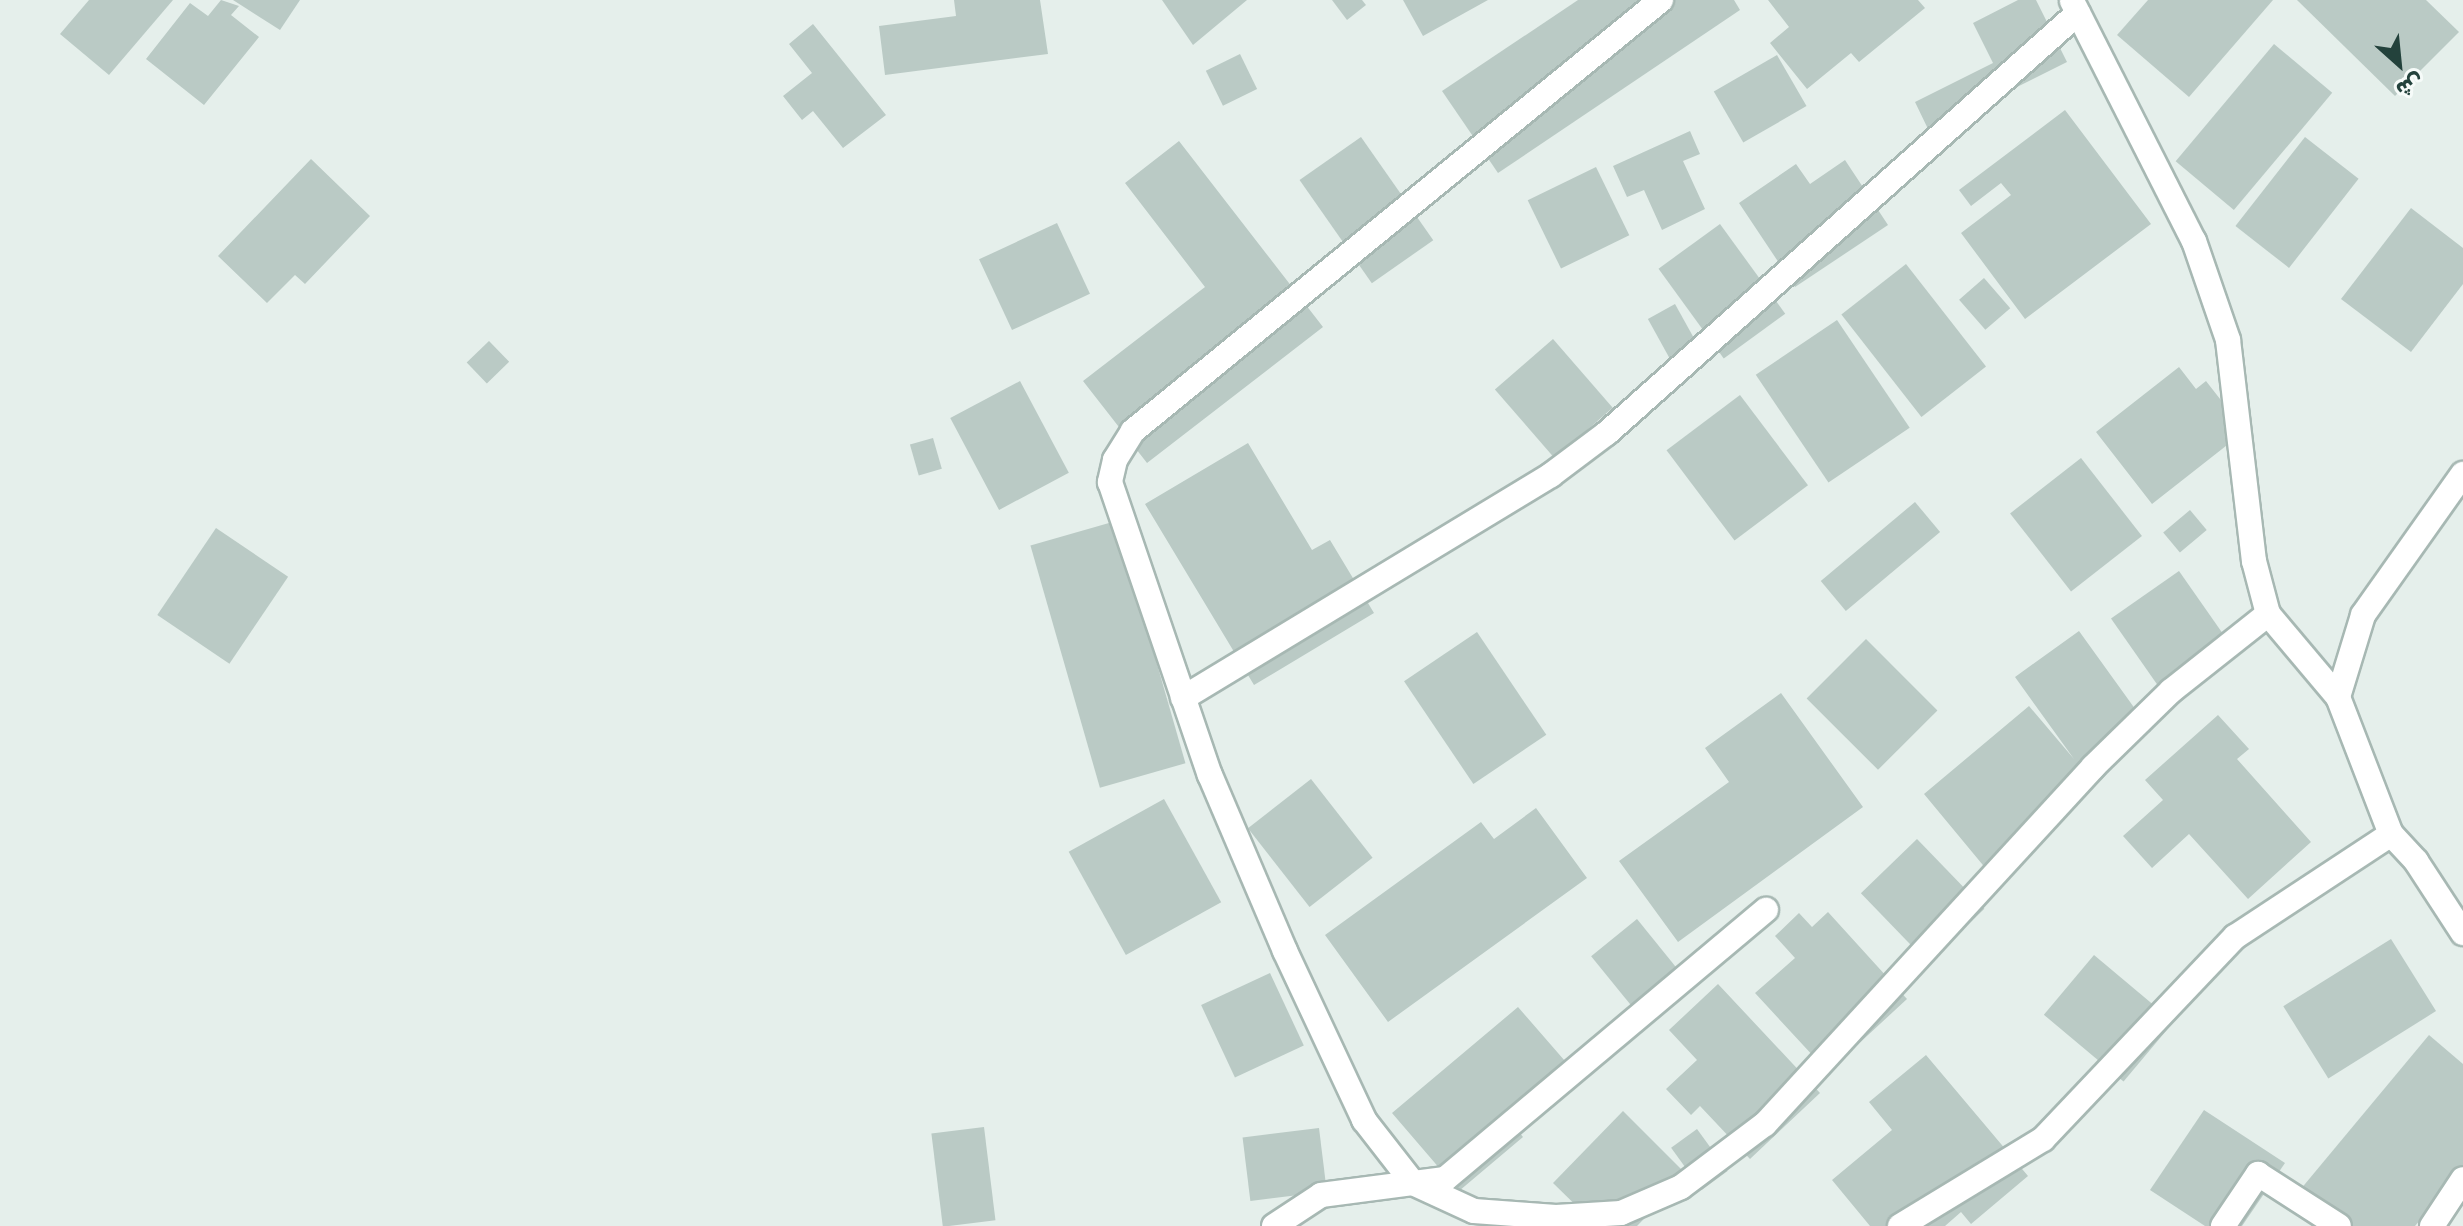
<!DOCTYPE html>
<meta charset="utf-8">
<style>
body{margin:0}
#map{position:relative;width:2463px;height:1226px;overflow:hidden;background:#e5efeb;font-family:Rubik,"Noto Naskh Arabic",sans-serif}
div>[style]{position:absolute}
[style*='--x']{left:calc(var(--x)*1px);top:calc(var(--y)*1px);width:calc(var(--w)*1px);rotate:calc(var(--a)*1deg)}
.building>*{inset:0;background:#bacac5;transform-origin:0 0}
.roads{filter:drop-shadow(2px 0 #a7b8b3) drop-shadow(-2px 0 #a7b8b3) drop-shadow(0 2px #a7b8b3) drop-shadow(0 -2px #a7b8b3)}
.minor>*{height:24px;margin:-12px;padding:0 12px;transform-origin:12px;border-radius:12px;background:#fff}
span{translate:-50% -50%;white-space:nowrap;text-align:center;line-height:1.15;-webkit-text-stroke:7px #f6fbf9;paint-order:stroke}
.north{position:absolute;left:2359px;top:24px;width:80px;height:80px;-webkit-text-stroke:6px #f6fbf9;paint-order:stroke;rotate:153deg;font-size:22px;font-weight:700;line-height:32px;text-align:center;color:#23423c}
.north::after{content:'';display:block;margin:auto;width:28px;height:36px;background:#23423c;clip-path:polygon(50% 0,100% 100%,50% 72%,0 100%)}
</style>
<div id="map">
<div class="building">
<div style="clip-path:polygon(89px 0,173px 0,109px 75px,60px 34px)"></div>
<div style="clip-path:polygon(221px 0,239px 6px,231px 15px,259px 37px,204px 105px,146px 59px,190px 3px,208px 16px)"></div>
<div style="clip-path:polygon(233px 0,300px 0,280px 30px)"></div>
<div style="clip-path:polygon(954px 0,1040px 0,1048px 54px,885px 75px,879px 26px,956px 16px)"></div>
<div style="clip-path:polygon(1162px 0,1247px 0,1193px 45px)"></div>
<div style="clip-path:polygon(1332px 0,1362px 0,1366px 5px,1347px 20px)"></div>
<div style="clip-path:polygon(1403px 0,1488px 0,1423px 36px)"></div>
<div style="clip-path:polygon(1578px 0,1734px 0,1740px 10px,1498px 173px,1442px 91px)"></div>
<div style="clip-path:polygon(1768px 0,1918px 0,1925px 8px,1859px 62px,1851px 53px,1807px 89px,1770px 43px,1789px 27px)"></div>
<div style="clip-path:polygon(2018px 0,2036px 0,2067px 62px,1929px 131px,1915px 102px,1993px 63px,1973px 23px)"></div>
<div style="clip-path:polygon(2148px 0,2273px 0,2189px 97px,2117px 35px)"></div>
<div style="clip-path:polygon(2297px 0,2426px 0,2459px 32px,2395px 96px)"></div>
<div style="clip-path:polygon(813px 24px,886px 115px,843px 148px,813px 111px,802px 120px,783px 96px,812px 73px,789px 44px)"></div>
<div style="left:2274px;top:44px;width:76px;height:153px;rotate:40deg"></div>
<div style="left:1240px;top:54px;width:39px;height:38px;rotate:64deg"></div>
<div style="left:1777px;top:55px;width:59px;height:73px;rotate:60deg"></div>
<div style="clip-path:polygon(2065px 110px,2151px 224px,2025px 319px,1961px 233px,2011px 195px,2001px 183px,1971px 206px,1959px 190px)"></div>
<div style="clip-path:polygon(1690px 131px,1700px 154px,1683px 161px,1705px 209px,1662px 230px,1644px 190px,1627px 197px,1613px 166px)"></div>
<div style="left:1361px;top:137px;width:126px;height:75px;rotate:55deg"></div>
<div style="left:2305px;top:137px;width:68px;height:113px;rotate:38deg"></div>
<div style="clip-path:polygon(1179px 141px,1323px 327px,1147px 463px,1083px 381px,1205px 287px,1125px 183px)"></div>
<div style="clip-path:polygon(311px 159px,370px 216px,305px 284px,295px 275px,267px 303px,218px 256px)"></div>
<div style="clip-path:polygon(1845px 160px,1888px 225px,1795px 287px,1739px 203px,1796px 164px,1810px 184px)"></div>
<div style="left:1596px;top:167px;width:76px;height:76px;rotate:64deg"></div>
<div style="clip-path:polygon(2411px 208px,2463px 248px,2463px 284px,2411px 352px,2341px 299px)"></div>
<div style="left:1057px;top:223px;width:78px;height:86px;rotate:65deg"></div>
<div style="left:1720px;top:224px;width:111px;height:76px;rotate:54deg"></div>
<div style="left:1906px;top:264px;width:130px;height:82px;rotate:52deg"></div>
<div style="left:1984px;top:278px;width:40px;height:33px;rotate:49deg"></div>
<div style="left:1675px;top:304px;width:65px;height:31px;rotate:61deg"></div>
<div style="left:1837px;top:320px;width:130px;height:98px;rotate:56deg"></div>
<div style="left:1553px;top:339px;width:91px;height:77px;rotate:49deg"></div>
<div style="left:489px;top:341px;width:29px;height:31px;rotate:46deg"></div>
<div style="clip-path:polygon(2179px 367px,2196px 389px,2206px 381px,2245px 431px,2152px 504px,2096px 432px)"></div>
<div style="left:1020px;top:381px;width:104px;height:79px;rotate:62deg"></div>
<div style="left:1740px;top:395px;width:113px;height:92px;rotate:53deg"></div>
<div style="left:933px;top:438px;width:32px;height:24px;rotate:74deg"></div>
<div style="clip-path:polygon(1248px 443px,1312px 550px,1330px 540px,1374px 613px,1254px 685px,1145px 504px)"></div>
<div style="left:2081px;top:458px;width:99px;height:90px;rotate:52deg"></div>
<div style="left:1915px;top:502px;width:39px;height:123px;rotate:50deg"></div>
<div style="left:2190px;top:510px;width:26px;height:35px;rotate:50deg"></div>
<div style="left:1116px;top:521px;width:252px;height:89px;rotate:74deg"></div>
<div style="left:216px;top:528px;width:87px;height:105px;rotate:34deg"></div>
<div style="left:2179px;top:571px;width:100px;height:83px;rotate:55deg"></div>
<div style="clip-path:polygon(2079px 631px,2151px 731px,2088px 776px,1987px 870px,1924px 794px,2029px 706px,2074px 759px,2015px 677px)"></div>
<div style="left:1477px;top:632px;width:124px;height:88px;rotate:56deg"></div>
<div style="left:1866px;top:639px;width:101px;height:84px;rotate:45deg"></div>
<div style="clip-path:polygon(1781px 693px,1863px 807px,1678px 942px,1619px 861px,1729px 782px,1705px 748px)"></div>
<div style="clip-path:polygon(2218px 715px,2249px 749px,2237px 759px,2311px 842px,2248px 899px,2189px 834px,2152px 868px,2123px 836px,2163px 800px,2145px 780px)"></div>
<div style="left:1311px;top:779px;width:100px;height:80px;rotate:52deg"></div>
<div style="left:1164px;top:799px;width:118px;height:109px;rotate:61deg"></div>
<div style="clip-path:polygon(1536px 808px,1587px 878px,1388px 1022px,1325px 935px,1481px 822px,1494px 839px)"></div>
<div style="left:1917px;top:839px;width:97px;height:78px;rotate:46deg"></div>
<div style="clip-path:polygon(1828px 912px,1907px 999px,1828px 1072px,1755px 993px,1795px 958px,1775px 936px,1799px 913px,1812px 927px)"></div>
<div style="left:1637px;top:919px;width:63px;height:59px;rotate:51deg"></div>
<div style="left:2391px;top:939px;width:85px;height:127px;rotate:58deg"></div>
<div style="left:2094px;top:955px;width:104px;height:78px;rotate:40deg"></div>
<div style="left:1270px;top:973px;width:80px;height:76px;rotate:65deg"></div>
<div style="clip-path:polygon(1718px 984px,1820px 1093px,1750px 1159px,1700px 1106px,1691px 1115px,1666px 1089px,1697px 1060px,1669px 1030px)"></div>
<div style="clip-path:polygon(1518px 1007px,1578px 1076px,1550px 1100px,1537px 1085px,1504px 1113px,1523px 1137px,1459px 1191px,1392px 1113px)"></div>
<div style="clip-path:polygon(2429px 1035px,2463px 1064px,2463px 1170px,2415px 1226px,2331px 1226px,2295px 1196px)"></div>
<div style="clip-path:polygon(1926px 1055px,2028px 1176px,1971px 1224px,1961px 1212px,1945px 1226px,1870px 1226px,1832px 1180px,1892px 1130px,1869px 1102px)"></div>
<div style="clip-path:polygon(2204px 1110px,2285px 1163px,2242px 1226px,2205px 1226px,2150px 1190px)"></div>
<div style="clip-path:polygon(1623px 1111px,1687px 1175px,1637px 1226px,1597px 1226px,1553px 1183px)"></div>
<div style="left:984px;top:1127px;width:94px;height:53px;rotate:83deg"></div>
<div style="left:1319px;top:1128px;width:64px;height:77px;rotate:83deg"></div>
<div style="left:1697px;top:1129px;width:52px;height:32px;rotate:54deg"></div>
</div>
<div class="roads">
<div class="minor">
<div style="--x:1661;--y:0;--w:682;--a:140.78"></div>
<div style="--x:1133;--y:431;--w:34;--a:122"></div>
<div style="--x:1115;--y:460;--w:23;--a:103"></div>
<div style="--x:1110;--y:482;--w:310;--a:71.2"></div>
<div style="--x:1210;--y:775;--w:191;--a:66.9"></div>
<div style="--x:1285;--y:951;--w:187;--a:64.9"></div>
<div style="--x:1364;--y:1120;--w:80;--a:52.1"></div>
<div style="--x:1413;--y:1183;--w:67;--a:24.7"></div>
<div style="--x:1474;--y:1211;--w:82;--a:4.2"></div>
<div style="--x:1556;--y:1217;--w:65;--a:-3.5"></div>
<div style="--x:1621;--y:1213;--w:65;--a:-23.4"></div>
<div style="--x:1681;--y:1187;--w:105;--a:-36.9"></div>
<div style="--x:1765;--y:1124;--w:485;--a:-47.4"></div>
<div style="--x:2093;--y:767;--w:109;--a:-44.3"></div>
<div style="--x:2171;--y:691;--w:124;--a:-38.4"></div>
<div style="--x:2072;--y:1;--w:269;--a:63.1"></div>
<div style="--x:2194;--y:241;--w:105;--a:71"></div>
<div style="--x:2228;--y:340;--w:223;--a:83.3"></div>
<div style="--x:2254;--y:561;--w:55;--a:75.2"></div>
<div style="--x:2268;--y:614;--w:109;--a:49.9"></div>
<div style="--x:2338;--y:697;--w:147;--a:68.9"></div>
<div style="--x:2391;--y:834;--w:37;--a:47"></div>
<div style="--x:2416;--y:861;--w:86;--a:56.9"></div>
<div style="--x:2338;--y:697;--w:86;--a:-73"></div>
<div style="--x:2363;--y:615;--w:173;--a:-54.7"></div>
<div style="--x:1183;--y:698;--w:430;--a:-31.2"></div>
<div style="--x:1551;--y:475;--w:70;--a:-36.9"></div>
<div style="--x:1607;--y:433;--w:631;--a:-41.72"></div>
<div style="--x:1274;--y:1226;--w:56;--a:-33.4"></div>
<div style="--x:1321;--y:1195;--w:125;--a:-7.4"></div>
<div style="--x:1445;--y:1179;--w:419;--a:-40"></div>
<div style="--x:1900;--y:1226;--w:167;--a:-31.3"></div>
<div style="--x:2043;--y:1139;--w:279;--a:-46.5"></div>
<div style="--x:2235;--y:937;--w:187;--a:-33.4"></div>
<div style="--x:2223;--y:1226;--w:63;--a:-56.1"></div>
<div style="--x:2258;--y:1174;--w:96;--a:32.7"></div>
<div style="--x:2432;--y:1226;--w:56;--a:-56.6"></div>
</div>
</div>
<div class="north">ش</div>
</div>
